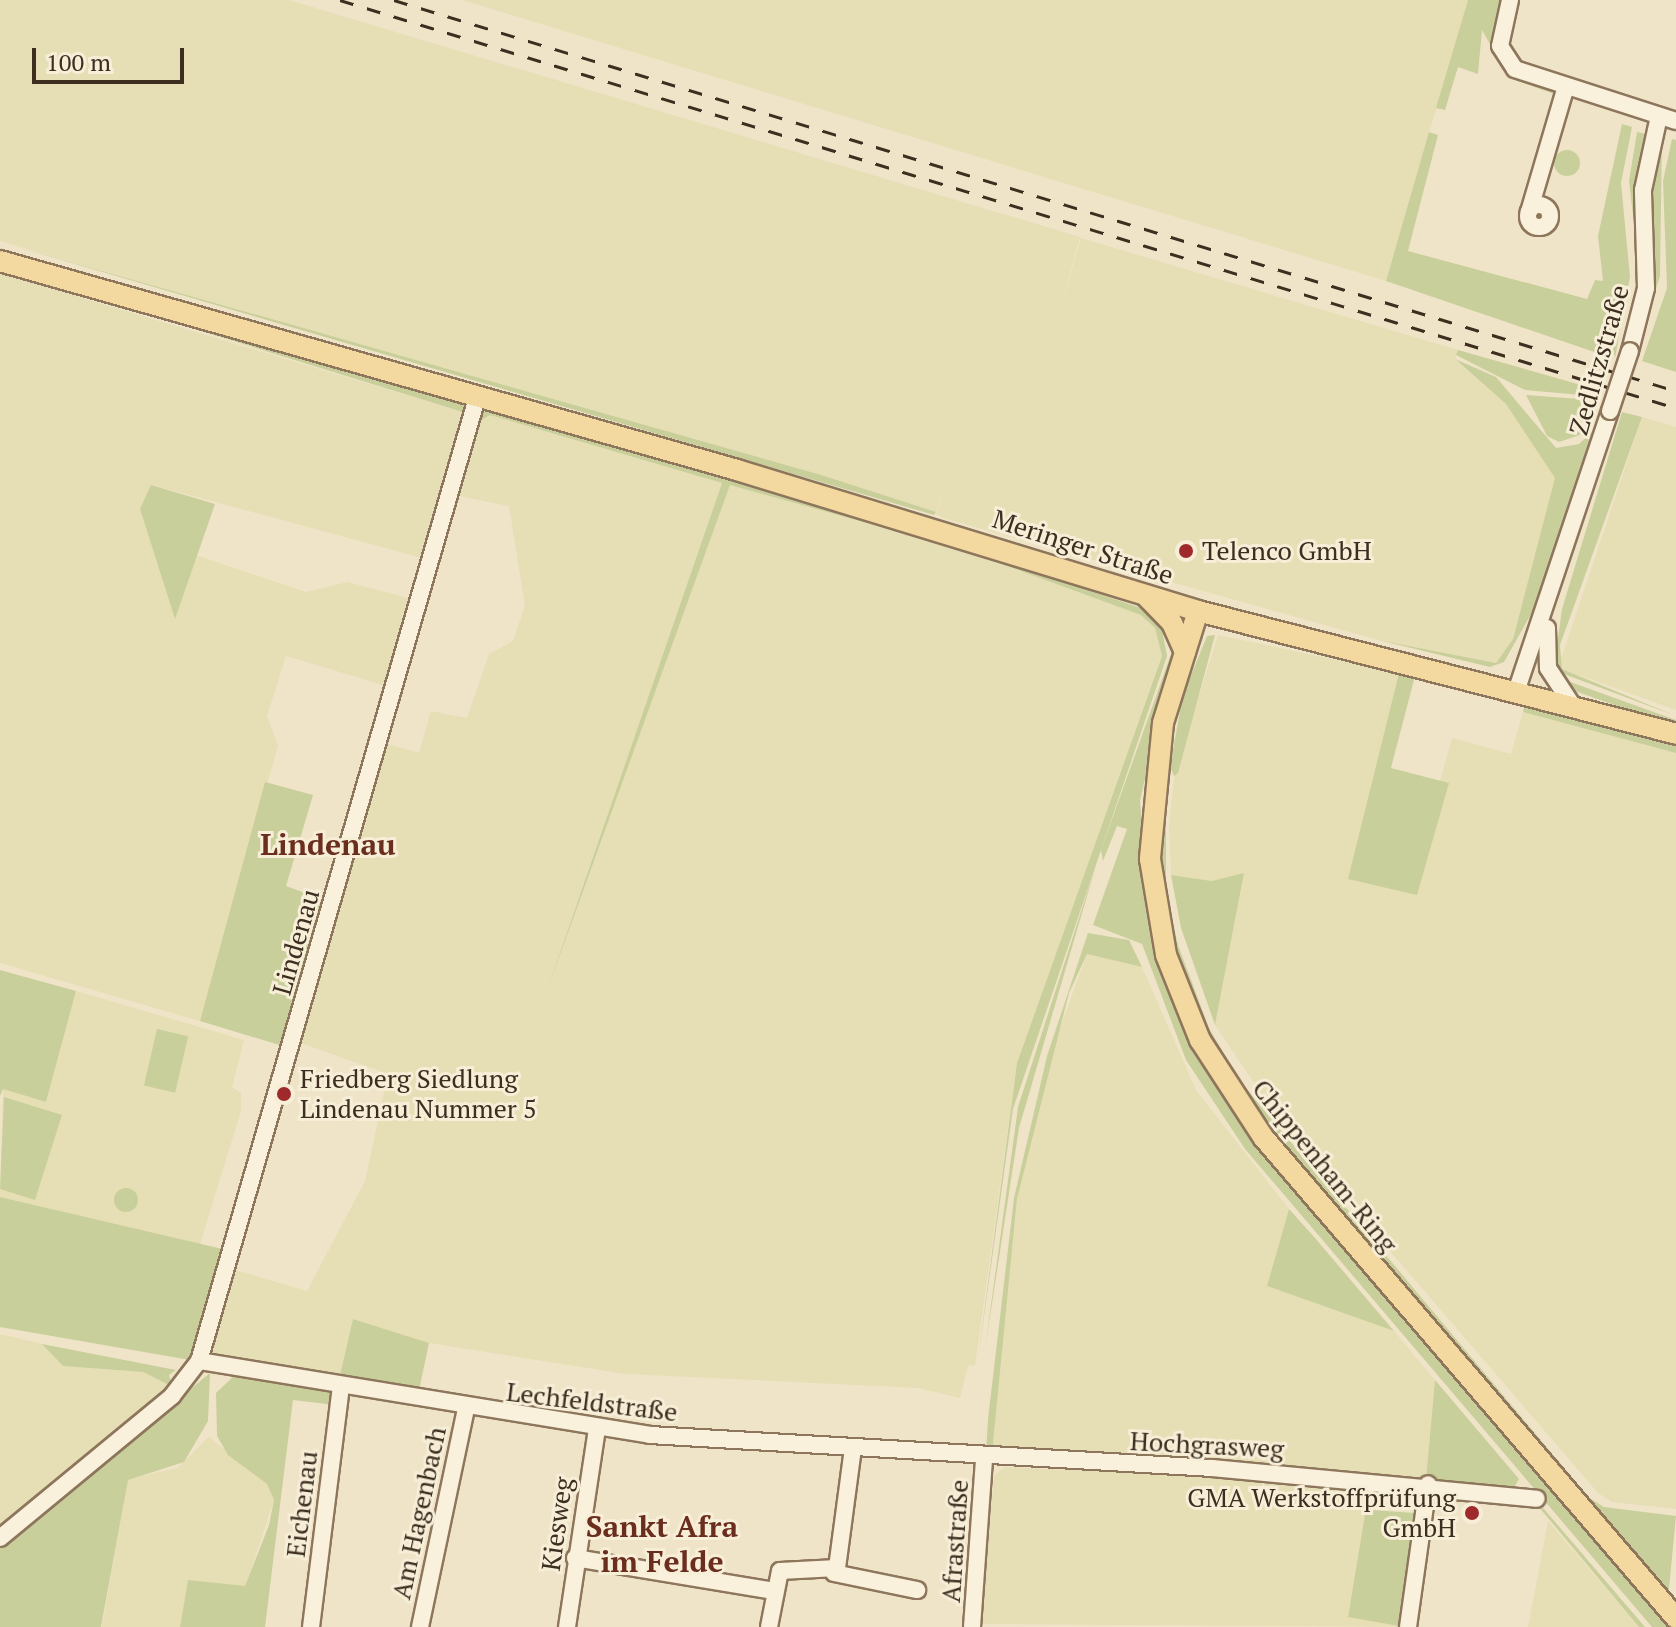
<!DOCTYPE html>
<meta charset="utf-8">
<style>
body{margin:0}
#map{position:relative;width:1676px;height:1627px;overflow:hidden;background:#f0e4c8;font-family:"PT Serif",serif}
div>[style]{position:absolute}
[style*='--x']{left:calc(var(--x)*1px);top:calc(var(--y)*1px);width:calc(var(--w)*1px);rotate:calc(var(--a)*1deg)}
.farmland>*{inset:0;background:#e6deb5}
.green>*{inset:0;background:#c9cf9b;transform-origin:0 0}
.round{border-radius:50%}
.roads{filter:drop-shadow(2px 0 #8d765c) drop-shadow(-2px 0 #8d765c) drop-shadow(0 2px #8d765c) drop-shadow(0 -2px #8d765c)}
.minor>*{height:16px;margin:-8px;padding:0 8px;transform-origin:8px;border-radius:8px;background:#faf1dc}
.minor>.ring{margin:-8px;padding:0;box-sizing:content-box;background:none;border:16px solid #faf1dc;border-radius:50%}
.major>*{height:20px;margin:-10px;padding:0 10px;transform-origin:10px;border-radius:10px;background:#f3d9a0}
.rail>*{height:3px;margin-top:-1.5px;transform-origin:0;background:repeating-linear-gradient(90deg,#3d2e20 0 14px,transparent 0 28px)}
.bridges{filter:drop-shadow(2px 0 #8d765c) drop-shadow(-2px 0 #8d765c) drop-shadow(0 2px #8d765c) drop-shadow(0 -2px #8d765c)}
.minor-bridge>*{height:16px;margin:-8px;padding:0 8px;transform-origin:8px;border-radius:8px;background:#faf1dc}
.dots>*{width:22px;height:22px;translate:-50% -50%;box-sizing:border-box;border:4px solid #f7eed8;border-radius:50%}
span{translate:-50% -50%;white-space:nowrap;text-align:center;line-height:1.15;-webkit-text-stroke:6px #f7eed8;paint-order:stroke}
.street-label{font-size:26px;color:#3d2e20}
.poi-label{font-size:26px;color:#3d2e20}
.left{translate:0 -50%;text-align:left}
.right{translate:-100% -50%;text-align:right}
.quarter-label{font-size:30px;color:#6b2e1e;font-weight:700}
.scale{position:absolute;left:32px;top:48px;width:152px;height:36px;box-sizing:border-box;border:4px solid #3d2e20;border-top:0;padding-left:10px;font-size:24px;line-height:28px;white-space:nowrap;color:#3d2e20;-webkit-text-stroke:6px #f7eed8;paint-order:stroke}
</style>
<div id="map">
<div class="farmland">
<div style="clip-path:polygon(0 0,289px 0,1080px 237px,1058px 316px,1081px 238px,1458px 350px,1455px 360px,1506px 404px,1556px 478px,1513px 639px,1496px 663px,1378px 640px,943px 518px,936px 514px,946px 485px,936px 512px,0 241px)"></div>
<div style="clip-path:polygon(462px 0,1468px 0,1386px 281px)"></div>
<div style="clip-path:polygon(0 273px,466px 413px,426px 559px,152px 485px,140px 509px,175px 618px,193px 554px,306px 592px,348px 582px,415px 600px,390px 687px,286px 656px,267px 716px,278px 746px,200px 1021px,0 963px)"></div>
<div style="clip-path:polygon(490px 415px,722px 483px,560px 953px,730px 484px,961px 549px,1141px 615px,1155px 628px,1162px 655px,1017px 1063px,975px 1366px,968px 1365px,960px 1398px,918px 1388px,626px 1374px,429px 1343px,353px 1319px,338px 1381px,211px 1357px,232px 1269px,307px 1291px,365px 1181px,388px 1074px,298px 1042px,384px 743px,419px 753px,431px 711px,467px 718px,489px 654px,513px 641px,525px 606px,509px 506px,459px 496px,480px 421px)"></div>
<div style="clip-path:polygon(1642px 417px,1676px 427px,1676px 710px,1562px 669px,1561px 659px)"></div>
<div style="clip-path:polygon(1218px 635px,1399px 673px,1349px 879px,1448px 783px,1440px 781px,1452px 738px,1511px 754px,1523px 712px,1676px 753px,1676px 1509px,1612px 1502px,1598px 1493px,1285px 1129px,1215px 1025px,1244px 874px,1212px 881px,1171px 875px,1169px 825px,1174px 776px)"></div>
<div style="clip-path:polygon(1087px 954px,1142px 967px,1196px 1090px,1289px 1209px,1267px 1286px,1394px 1331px,1435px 1380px,1426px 1479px,992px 1454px,1017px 1199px,1049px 1058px)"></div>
<div style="clip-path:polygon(76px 991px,244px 1040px,232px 1087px,241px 1093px,241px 1111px,200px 1244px,0 1197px,3px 1089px,46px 1102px)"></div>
<div style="clip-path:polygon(0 1334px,42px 1344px,63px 1366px,143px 1372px,173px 1387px,0 1533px)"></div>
<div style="clip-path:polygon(209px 1437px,267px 1484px,274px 1500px,245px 1587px,188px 1580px,180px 1627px,102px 1627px,128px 1479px,177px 1468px)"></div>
<div style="clip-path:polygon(1005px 1467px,1370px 1484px,1348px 1616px,1402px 1627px,981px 1624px,994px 1476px)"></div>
<div style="clip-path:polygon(1548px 1521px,1639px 1627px,1528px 1627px)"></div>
</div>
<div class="green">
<div style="clip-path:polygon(1468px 0,1502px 0,1494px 42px,1557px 95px,1509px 78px,1482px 30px,1478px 74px,1458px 67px,1445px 110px,1436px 108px)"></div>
<div style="clip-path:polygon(1622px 124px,1632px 127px,1621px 183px,1630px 277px,1615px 358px,1608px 329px,1602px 336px,1606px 356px,1386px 281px,1429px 132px,1438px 135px,1408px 251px,1587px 299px,1595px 280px,1603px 281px,1598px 236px)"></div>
<div style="clip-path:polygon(1637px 132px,1646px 134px,1638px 259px,1629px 181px)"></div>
<div style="clip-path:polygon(1662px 134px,1660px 276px,1643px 329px,1654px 265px,1650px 186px)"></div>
<div style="clip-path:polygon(1672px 139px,1676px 140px,1676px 372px,1642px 361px,1667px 288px,1663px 181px)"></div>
<div class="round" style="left:1554px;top:150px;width:26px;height:26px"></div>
<div style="clip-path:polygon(0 242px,821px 475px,936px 512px,934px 515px)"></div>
<div style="clip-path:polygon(0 269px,458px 402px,468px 408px,466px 413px)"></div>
<div style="clip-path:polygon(1458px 350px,1595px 389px,1592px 396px,1525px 390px,1456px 355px)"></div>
<div style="clip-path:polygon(1455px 359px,1496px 377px,1556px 448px,1579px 444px,1592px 432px,1539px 600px,1504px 662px,1490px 667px,1378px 640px,1496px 663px,1513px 639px,1555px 478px,1506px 404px)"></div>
<div style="clip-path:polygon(1526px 395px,1594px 400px,1580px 435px,1559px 442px,1547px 436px)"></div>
<div style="clip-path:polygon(489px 410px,731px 478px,1019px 567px,1159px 614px,1167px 656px,1013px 1109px,977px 1366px,1017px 1063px,1162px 656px,1155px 628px,1141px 615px,961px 549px,730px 485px,549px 985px,722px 483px,490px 415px,480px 421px,455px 495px,480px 414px)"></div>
<div style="clip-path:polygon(1622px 412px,1642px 417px,1560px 645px,1562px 669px,1676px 716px,1561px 673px,1555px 660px,1562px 609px)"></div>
<div style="clip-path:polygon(151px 485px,215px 504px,175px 619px,140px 509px)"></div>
<div style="clip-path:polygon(1215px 635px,1178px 773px,1174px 776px,1170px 766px,1183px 695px,1207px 636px)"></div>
<div style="clip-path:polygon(1175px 643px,1140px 801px,1144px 851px,1200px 1054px,1672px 1627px,1652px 1627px,1245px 1149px,1186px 1060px,1142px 944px,1093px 925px,1127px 829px,1117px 826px,1103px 861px,1101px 850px)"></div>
<div style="clip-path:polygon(1399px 673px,1415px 676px,1391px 768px,1449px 783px,1417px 895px,1348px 879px)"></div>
<div style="clip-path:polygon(1562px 679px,1676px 720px,1676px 727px,1572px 690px)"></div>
<div style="clip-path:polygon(1525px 703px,1676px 741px,1676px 753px,1523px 712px)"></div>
<div style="clip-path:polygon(1166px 773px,1166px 891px,1178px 945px,1209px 1028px,1239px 1080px,1586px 1494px,1578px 1496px,1275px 1141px,1202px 1029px,1171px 943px,1157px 854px)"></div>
<div style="clip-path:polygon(265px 782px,313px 795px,286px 886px,327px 901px,286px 1047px,200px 1021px)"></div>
<div style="clip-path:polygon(1097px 862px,1019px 1128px,985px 1349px,1018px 1107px)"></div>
<div style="clip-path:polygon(1244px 873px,1215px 1025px,1181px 928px,1171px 875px,1212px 881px)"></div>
<div style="clip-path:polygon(1088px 933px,1129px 940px,1142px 967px,1087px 954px,1069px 993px,1017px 1199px,992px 1454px,986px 1452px,988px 1419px,1014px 1198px,1047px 1056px)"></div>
<div style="clip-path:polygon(0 970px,76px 991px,46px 1102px,3px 1089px,0 1096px)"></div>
<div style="left:157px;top:1029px;width:32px;height:58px;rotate:13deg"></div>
<div style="clip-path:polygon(4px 1097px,62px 1115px,35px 1200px,0 1189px)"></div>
<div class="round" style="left:114px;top:1188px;width:24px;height:24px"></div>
<div style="clip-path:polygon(0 1197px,227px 1250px,190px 1360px,0 1327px)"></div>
<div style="clip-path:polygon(1289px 1209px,1315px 1238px,1394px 1331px,1267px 1286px)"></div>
<div style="clip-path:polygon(353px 1319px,429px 1343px,418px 1395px,407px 1392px,408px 1385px,339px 1379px)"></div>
<div style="clip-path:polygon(42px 1344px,176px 1370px,169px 1375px,173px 1387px,143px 1372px,63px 1366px)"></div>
<div style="clip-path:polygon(210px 1373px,208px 1421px,184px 1462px,128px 1480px,101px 1627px,0 1627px,0 1546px)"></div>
<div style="clip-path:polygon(235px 1375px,331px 1389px,335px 1405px,293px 1400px,265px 1627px,180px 1627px,188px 1580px,245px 1586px,269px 1525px,274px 1500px,267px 1484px,228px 1455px,217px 1436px,216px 1393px)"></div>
<div style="clip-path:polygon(1435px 1380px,1519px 1479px,1511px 1492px,1426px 1479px)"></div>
<div style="clip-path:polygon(1370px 1484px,1401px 1494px,1375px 1492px,1373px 1510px,1414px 1513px,1412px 1534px,1420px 1535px,1404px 1627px,1348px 1617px)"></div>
<div style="clip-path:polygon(1588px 1497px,1604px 1507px,1676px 1516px,1668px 1599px,1580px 1499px)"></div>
<div style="clip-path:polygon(1538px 1506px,1544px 1509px,1645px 1627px,1639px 1627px)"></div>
</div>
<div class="roads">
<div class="minor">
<div style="--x:1510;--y:0;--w:47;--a:102.3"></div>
<div style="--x:1500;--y:46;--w:27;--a:57"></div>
<div style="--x:1515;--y:69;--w:169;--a:17.9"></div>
<div class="ring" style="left:1528px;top:205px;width:6px;height:6px"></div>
<div style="--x:1529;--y:212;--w:131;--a:-73.6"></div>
<div style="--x:1630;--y:351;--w:65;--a:-75.7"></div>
<div style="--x:1646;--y:288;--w:98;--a:-91.8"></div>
<div style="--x:1643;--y:190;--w:76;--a:-77.8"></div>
<div style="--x:1547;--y:628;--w:40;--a:88.6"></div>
<div style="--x:1548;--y:668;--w:42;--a:56.7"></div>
<div style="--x:1517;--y:689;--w:293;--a:-71.5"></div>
<div style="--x:199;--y:1361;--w:457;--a:9.3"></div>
<div style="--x:650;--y:1435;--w:563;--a:3.36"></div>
<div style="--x:1212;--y:1468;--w:326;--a:5.4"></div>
<div style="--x:0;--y:1538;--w:223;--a:-39.5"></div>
<div style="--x:172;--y:1396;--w:44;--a:-52.4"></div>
<div style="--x:199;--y:1361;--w:1002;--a:-73.9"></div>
<div style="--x:575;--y:1558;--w:202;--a:9.4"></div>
<div style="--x:834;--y:1573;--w:85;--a:11.6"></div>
<div style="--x:311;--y:1627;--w:243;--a:-82.9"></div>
<div style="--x:420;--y:1627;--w:223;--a:-78.1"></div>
<div style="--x:567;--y:1627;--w:200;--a:-81.4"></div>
<div style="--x:769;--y:1627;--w:57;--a:-78.9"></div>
<div style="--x:780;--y:1571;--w:57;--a:-3"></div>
<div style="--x:837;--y:1568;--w:121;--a:-82.4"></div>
<div style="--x:972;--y:1627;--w:169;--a:-85.9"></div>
<div style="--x:1408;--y:1627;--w:144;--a:-82"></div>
</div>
<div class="major">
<div style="--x:0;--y:261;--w:766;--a:15.83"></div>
<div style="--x:737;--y:470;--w:482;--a:17"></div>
<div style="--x:1198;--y:611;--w:494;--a:14.4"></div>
<div style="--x:1147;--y:597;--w:36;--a:46"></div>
<div style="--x:1172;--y:623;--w:32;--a:66"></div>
<div style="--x:1198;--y:611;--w:117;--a:107.4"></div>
<div style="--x:1163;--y:723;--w:137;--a:95.5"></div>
<div style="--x:1150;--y:859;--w:97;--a:80.5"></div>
<div style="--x:1166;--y:955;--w:92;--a:68.2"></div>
<div style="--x:1200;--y:1040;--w:116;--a:57"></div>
<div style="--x:1263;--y:1137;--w:634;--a:49.35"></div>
</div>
</div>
<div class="rail">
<div style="--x:340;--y:0;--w:1397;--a:16.98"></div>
<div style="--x:394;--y:0;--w:1340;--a:16.96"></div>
</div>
<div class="bridges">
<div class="minor-bridge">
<div style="--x:1610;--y:411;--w:63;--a:-71.6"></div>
</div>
</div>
<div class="dots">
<div style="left:1186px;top:551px;background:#9e2a2b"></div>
<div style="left:284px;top:1094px;background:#9e2a2b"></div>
<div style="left:1472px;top:1513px;background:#9e2a2b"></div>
</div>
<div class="street-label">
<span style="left:1599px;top:360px;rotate:-74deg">Zedlitzstraße</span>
<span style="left:1083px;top:547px;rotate:18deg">Meringer Straße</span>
<span style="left:296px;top:942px;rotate:-74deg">Lindenau</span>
<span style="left:1325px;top:1166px;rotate:51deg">Chippenham-Ring</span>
<span style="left:592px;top:1402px;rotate:7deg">Lechfeldstraße</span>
<span style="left:1207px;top:1445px;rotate:3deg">Hochgrasweg</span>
<span style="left:302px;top:1504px;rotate:-83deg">Eichenau</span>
<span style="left:419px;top:1513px;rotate:-78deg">Am Hagenbach</span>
<span style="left:557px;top:1524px;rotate:-82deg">Kiesweg</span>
<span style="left:955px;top:1541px;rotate:-86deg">Afrastraße</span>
</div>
<div class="poi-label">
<span class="left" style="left:1202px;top:551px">Telenco GmbH</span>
<span class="left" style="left:300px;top:1094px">Friedberg Siedlung<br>Lindenau Nummer 5</span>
<span class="right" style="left:1456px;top:1513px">GMA Werkstoffprüfung<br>GmbH</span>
</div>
<div class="quarter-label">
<span style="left:328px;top:844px">Lindenau</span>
<span style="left:662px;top:1543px">Sankt Afra<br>im Felde</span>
</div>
<div class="scale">100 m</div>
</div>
